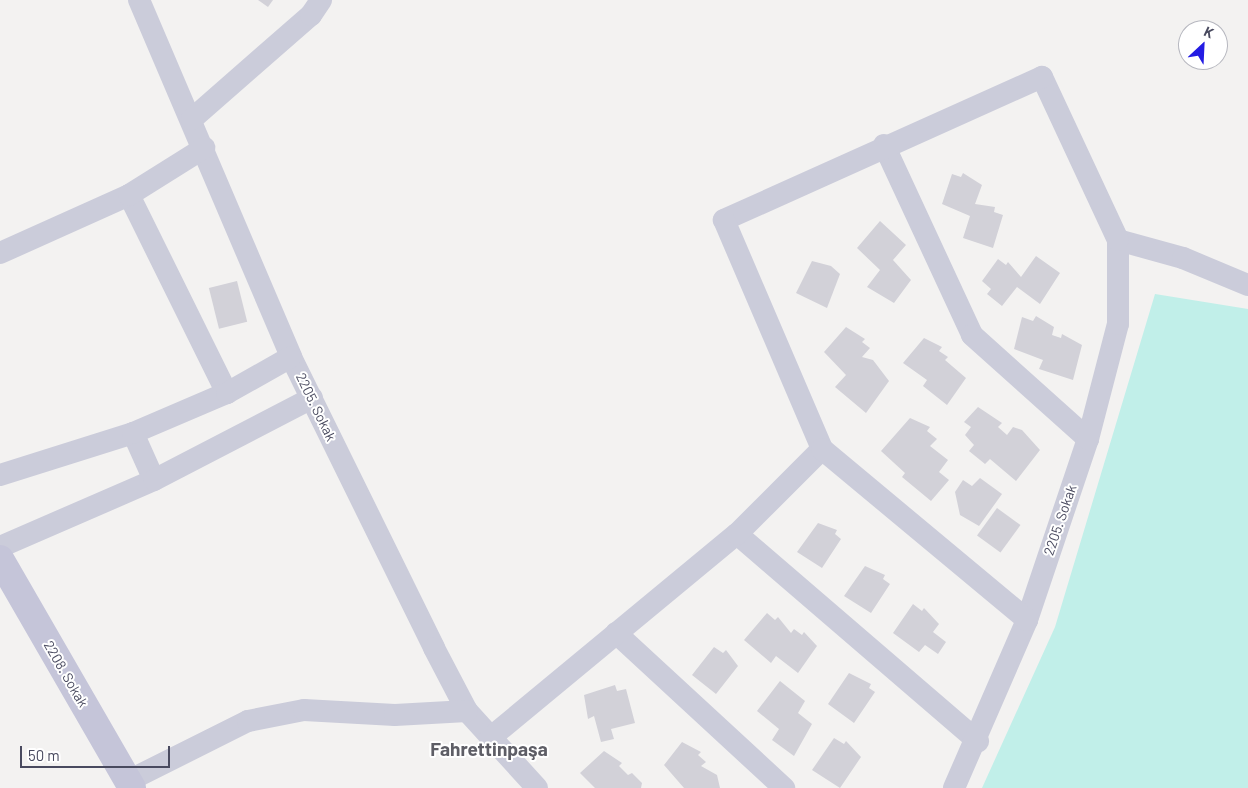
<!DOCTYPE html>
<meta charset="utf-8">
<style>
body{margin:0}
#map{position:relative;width:1248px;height:788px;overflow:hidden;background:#f3f2f1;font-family:Barlow,sans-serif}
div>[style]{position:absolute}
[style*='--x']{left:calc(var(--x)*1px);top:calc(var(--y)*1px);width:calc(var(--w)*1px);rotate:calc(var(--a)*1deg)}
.green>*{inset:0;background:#c1efe9}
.building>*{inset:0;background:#d2d1d8;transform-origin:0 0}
.street>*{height:22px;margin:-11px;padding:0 11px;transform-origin:11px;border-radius:11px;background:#cbccda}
.secondary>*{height:28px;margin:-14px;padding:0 14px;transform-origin:14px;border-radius:14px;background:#c5c5d9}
span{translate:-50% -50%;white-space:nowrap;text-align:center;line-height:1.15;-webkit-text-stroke:4px #fff;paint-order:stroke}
.street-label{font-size:14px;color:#494a5f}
.district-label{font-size:19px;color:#5e5e66;font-weight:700}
.north{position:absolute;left:1178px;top:20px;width:50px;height:50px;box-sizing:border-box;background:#fff;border:1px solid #b6b7bf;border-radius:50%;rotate:25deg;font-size:14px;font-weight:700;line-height:20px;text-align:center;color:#494a5f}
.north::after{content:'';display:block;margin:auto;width:18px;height:22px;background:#241ce3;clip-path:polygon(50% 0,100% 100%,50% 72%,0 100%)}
.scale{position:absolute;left:20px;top:746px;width:150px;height:22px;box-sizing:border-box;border:2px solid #494a5f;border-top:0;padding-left:6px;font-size:15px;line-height:18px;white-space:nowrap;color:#494a5f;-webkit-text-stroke:4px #fff;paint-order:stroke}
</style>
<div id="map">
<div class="green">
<div style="clip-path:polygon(1155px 294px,1248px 309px,1248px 788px,982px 788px,1055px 627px)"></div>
</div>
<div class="building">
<div style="clip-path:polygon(258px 0,273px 0,268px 7px)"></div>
<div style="clip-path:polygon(963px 173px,982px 185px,975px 204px,995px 207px,994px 212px,1003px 215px,993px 248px,963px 238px,970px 216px,942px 204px,952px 174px,961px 177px)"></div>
<div style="clip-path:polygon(880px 221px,906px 245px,893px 260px,911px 280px,894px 303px,867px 287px,880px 270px,857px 248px)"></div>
<div style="clip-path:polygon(1036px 256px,1060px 273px,1040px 304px,1017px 287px,1002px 306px,987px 294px,991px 289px,982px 281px,998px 259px,1006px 265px,1008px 262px,1021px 277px)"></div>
<div style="clip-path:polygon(812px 261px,831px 266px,840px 274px,827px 308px,796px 293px)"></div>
<div style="left:237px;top:281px;width:42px;height:29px;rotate:76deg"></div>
<div style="clip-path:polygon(1036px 316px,1054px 327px,1052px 335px,1061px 338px,1062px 334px,1082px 345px,1073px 380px,1039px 369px,1043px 360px,1014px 349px,1022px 317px,1033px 321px)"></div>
<div style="clip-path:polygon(846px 327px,865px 339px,862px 342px,870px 348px,862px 357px,873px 360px,889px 381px,866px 413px,835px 387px,846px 375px,824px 352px)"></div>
<div style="clip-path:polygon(924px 338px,942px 347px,939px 351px,948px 357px,945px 360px,966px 378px,947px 405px,923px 386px,927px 380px,903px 363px)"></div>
<div style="clip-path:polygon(978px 407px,1002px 423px,998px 427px,1007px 435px,1013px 427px,1022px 430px,1040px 450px,1016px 481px,990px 459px,985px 464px,969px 451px,974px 445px,965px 435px,971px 427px,964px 422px)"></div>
<div style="clip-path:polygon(910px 418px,930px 427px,927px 431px,937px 439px,930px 446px,948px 460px,939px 472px,949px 480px,931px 501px,902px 477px,905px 473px,881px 451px)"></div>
<div style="clip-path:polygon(980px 478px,1002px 494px,979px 526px,960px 515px,955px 492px,963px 480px,972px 486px)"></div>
<div style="left:997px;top:508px;width:29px;height:34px;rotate:36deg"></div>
<div style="clip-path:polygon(818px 523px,837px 530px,835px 534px,841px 539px,822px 568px,797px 552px)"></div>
<div style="clip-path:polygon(865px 566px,885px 575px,883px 579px,890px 584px,871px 613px,844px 596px)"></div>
<div style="clip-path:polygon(913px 604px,922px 611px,924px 608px,939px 624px,933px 632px,946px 642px,938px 654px,925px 645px,919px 652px,893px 633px)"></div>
<div style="clip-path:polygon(767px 613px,775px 620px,778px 617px,791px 633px,794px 629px,802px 635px,804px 632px,817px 646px,798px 673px,776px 656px,771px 663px,744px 640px)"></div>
<div style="clip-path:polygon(714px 647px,723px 653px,726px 650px,738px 666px,716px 694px,692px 675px)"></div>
<div style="clip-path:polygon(849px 673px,871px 684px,869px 688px,875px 692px,854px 723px,828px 704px)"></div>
<div style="clip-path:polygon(780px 681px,805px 701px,798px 713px,812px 724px,794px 756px,772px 740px,779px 729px,757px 711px)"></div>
<div style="clip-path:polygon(615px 685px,617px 691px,626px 689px,635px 723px,611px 729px,614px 739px,601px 742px,594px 716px,588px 719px,584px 695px)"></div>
<div style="clip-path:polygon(834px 738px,844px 744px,846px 741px,861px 757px,840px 788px,812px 770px)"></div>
<div style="clip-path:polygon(682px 742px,701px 752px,698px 755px,706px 762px,701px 766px,717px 775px,720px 788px,684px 788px,664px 765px)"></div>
<div style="clip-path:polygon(604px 751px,622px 763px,619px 766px,628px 775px,632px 773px,642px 783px,641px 788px,595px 788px,580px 773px)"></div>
</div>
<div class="street">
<div style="--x:139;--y:0;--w:388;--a:66.9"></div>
<div style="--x:291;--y:357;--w:324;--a:63.8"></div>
<div style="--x:434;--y:648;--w:71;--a:62.4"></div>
<div style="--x:467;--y:711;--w:104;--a:47.7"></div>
<div style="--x:192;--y:119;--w:158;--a:-41.2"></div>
<div style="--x:311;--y:15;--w:18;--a:-56"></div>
<div style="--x:884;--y:145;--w:209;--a:65.1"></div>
<div style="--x:972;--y:335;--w:156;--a:41.9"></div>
<div style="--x:129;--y:195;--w:221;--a:63.7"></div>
<div style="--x:1118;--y:240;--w:67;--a:15.5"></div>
<div style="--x:1183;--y:258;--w:70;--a:22.6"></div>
<div style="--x:0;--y:253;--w:141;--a:-24.2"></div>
<div style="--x:129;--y:195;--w:89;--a:-32.1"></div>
<div style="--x:133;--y:433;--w:51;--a:65.9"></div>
<div style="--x:0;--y:475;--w:139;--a:-17.5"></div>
<div style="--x:133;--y:433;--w:102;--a:-23.1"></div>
<div style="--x:227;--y:393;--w:73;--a:-29.4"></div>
<div style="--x:737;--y:534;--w:318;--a:40.7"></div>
<div style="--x:0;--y:547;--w:168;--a:-23.5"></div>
<div style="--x:154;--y:480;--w:178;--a:-27.4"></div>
<div style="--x:616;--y:633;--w:229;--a:42.7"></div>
<div style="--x:490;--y:738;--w:320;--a:-39.6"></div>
<div style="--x:737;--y:534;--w:120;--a:-45"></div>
<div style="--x:128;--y:781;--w:134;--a:-26.6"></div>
<div style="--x:248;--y:721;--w:57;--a:-11.1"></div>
<div style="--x:304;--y:710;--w:91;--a:3.1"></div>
<div style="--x:395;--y:715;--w:72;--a:-3.2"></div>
<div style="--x:954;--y:788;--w:183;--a:-66.5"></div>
<div style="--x:1027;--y:620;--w:191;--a:-71.4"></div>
<div style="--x:1088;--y:439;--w:119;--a:-75.4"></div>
<div style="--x:1118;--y:324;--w:84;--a:-90"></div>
<div style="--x:1118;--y:240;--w:180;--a:-115"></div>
<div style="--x:1042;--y:77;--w:349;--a:155.8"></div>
<div style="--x:724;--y:220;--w:249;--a:66.8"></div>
<div style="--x:822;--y:449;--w:267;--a:39.8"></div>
</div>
<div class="secondary">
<div style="--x:0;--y:559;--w:264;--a:60"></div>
</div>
<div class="street-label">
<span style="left:316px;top:407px;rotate:64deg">2205. Sokak</span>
<span style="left:1060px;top:520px;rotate:-71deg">2205. Sokak</span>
<span style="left:66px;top:674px;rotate:60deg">2208. Sokak</span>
</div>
<div class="district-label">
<span style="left:489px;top:749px">Fahrettinpaşa</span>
</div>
<div class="north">K</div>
<div class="scale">50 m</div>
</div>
